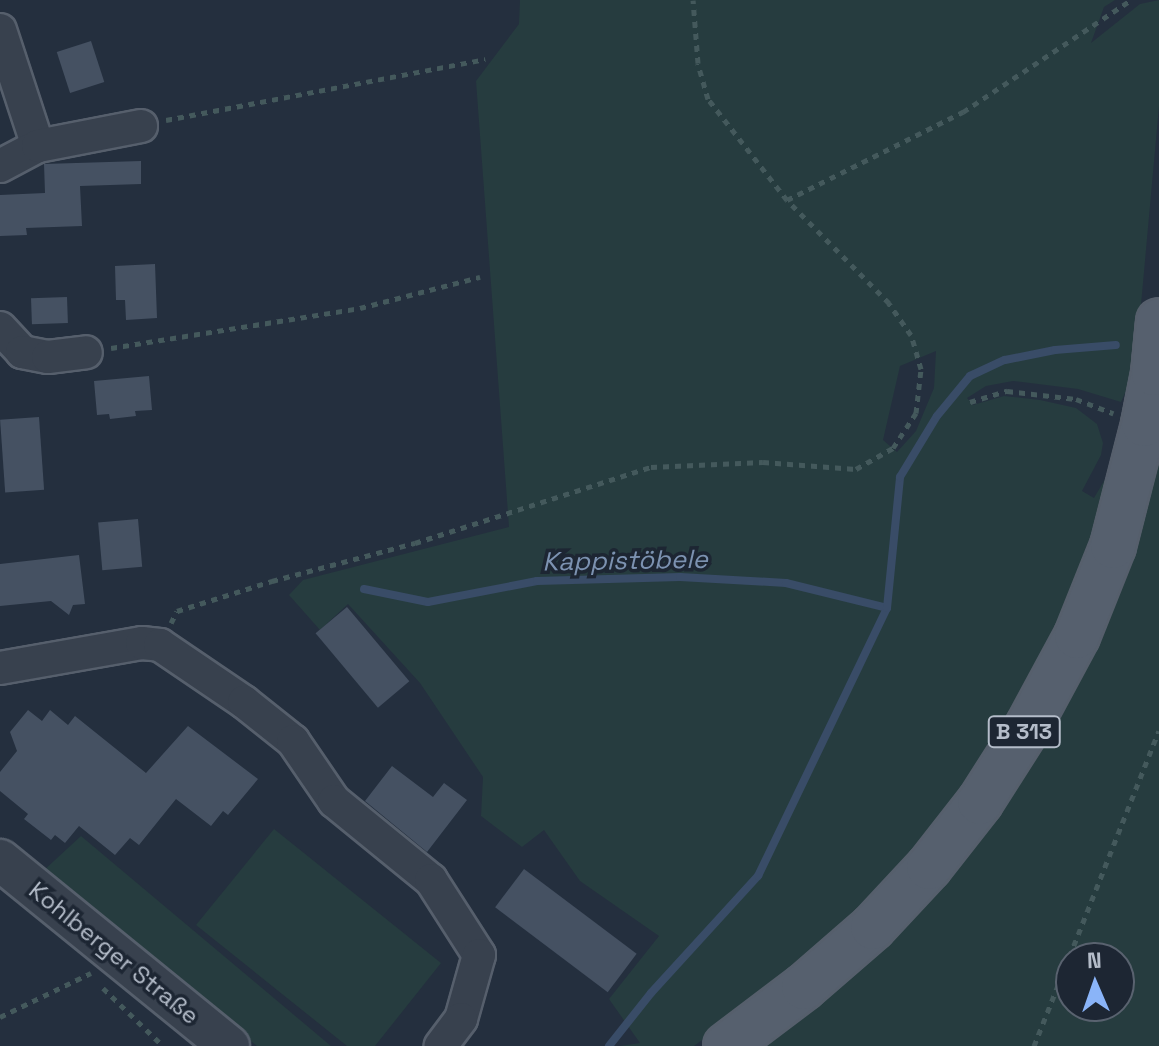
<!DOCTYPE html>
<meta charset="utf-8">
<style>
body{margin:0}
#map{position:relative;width:1159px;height:1046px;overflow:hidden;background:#242f3e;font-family:"Space Grotesk",sans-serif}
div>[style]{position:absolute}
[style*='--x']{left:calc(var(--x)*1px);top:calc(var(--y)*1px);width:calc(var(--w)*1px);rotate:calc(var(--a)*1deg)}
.green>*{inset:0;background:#263c3f}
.stream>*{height:8px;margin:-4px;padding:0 4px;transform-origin:4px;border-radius:4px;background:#394c67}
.building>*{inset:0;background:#455162;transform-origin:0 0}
.path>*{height:5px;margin-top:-2.5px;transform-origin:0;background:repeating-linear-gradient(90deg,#44595c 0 6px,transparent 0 12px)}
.roads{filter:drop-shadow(2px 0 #565f6c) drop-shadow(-2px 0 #565f6c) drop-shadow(0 2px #565f6c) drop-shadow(0 -2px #565f6c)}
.minor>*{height:32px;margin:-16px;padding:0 16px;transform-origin:16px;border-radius:16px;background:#38414e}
.tertiary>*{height:40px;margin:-20px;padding:0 20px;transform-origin:20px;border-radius:20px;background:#38414e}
.primary>*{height:44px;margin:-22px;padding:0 22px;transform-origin:22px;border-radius:22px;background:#56606e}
span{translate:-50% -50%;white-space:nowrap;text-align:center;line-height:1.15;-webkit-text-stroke:7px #1d2633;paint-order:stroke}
.shield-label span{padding:2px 6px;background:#1d2633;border:2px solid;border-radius:6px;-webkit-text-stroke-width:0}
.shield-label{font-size:22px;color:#b4bcc9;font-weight:700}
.street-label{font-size:24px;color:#b4bcc9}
.water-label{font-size:26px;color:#7c92b1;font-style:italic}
.north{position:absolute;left:1055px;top:942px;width:80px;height:80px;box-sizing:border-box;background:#1d2633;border:2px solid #59626f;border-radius:50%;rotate:358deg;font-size:22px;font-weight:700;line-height:32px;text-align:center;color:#b4bcc9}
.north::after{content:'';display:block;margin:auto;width:28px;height:36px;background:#8ab4f8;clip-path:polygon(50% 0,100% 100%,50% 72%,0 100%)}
</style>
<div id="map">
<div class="green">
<div style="clip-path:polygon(evenodd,520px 0,1115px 0,1104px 7px,1091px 43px,1140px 4px,1159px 0,1159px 106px,1135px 371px,1121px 402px,1078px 389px,1013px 381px,986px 386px,967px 398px,973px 405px,1004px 396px,1040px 400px,1076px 408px,1097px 424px,1103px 443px,1101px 455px,1082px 491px,1094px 498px,1111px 469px,1115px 470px,1071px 604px,967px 793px,893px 882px,792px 974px,694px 1046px,620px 1046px,640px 1043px,609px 999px,659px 936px,580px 881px,544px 830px,522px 847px,481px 816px,483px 777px,420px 683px,348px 604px,320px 630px,289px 595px,303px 580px,509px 527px,476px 81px,519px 24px,520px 0,936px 351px,934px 388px,916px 431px,897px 452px,883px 440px,900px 366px,936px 351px)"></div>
<div style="clip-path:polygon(evenodd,1159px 460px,1159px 1046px,765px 1046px,878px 953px,958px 863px,1026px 775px,1097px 641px,1136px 548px,1159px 460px,1071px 958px,1119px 958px,1119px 1006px,1071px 1006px,1071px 958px)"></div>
<div style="clip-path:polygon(274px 829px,441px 963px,375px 1046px,347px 1046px,196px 925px)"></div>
<div style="clip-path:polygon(81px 836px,331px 1046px,257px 1046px,42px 872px)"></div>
</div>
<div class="stream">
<div style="--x:364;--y:589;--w:65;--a:11.5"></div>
<div style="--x:428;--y:602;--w:111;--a:-10.9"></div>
<div style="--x:537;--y:581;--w:143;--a:-1.6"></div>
<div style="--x:680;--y:577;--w:106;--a:3.2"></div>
<div style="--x:786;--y:583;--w:104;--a:13.9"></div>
<div style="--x:609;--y:1046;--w:68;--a:-51.6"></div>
<div style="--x:651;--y:993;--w:159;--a:-47.6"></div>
<div style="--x:758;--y:876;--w:297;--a:-64.3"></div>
<div style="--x:887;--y:608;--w:132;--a:-84.3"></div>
<div style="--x:900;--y:477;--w:71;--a:-58.8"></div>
<div style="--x:937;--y:416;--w:52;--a:-50.5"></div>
<div style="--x:970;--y:376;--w:38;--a:-25"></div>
<div style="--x:1005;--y:360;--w:51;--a:-11.3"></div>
<div style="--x:1055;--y:350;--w:61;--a:-4.7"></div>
</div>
<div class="building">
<div style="left:91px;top:41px;width:43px;height:36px;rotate:72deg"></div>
<div style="clip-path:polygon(141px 161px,141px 184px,80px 186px,82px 226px,26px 228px,27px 235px,0 236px,0 195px,45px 193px,44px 164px)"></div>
<div style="clip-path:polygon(155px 264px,157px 318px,126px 320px,125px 300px,116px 300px,115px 266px)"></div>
<div style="left:67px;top:297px;width:26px;height:36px;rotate:88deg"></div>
<div style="clip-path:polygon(149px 376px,152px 410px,135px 411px,136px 416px,110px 419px,109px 414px,97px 415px,94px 381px)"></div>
<div style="left:39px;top:417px;width:73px;height:39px;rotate:86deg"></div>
<div style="left:138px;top:519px;width:48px;height:40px;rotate:85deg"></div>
<div style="clip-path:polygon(79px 555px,85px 604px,73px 605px,69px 615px,51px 601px,0 606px,0 564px)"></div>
<div style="left:347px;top:607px;width:97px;height:41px;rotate:50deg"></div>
<div style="clip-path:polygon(28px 710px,42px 721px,50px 710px,68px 725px,75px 716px,146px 773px,188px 726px,258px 779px,228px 815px,223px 811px,211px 826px,176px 799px,139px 845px,130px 838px,115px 855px,79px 826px,65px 843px,55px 835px,51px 840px,24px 819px,28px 814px,0 791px,0 772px,17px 751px,10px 732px)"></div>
<div style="clip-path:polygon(392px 766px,433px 797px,444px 783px,467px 800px,427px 852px,365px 801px)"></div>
<div style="left:524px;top:869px;width:141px;height:48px;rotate:37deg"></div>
</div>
<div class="path">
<div style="--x:166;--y:120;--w:325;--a:-10.8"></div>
<div style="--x:787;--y:200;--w:197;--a:-26.6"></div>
<div style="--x:963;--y:112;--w:202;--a:-33.7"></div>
<div style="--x:111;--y:348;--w:252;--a:-9.1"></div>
<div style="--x:360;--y:308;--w:124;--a:-14.5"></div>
<div style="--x:970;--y:402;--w:39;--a:-17"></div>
<div style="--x:1007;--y:391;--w:69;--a:6.6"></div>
<div style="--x:1076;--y:399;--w:40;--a:21"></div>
<div style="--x:171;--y:623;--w:13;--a:-63"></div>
<div style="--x:177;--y:611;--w:100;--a:-17.5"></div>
<div style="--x:272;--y:581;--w:148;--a:-14.9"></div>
<div style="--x:415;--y:543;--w:248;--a:-17.9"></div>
<div style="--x:651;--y:467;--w:112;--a:-2.6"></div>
<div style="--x:763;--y:462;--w:93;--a:4.3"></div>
<div style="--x:856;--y:469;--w:43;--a:-29.6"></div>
<div style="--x:893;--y:448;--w:42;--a:-56.7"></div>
<div style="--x:916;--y:413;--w:44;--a:-83.5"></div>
<div style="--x:921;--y:369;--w:35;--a:-106"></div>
<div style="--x:911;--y:335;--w:39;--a:-125"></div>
<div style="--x:889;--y:303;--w:145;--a:-134.7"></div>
<div style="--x:787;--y:200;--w:128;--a:-128"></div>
<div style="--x:708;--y:99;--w:37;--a:-106"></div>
<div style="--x:698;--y:63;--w:63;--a:-94.5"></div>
<div style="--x:103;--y:988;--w:83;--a:44"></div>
<div style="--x:0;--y:1017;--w:101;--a:-25.8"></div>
<div style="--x:1034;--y:1046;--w:339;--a:-68.4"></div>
</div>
<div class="roads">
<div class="minor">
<div style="--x:0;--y:30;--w:122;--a:71.9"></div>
<div style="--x:0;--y:166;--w:43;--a:-27.8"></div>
<div style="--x:38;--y:146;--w:105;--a:-11"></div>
<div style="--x:0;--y:328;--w:33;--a:47"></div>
<div style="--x:22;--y:352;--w:26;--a:11"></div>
<div style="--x:48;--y:357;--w:38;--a:-7"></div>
<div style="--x:0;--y:668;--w:144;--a:-10"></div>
<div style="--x:142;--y:643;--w:18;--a:6"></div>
<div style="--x:160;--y:645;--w:102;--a:34.2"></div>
<div style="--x:244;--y:702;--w:63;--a:38.5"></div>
<div style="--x:293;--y:741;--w:73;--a:55.7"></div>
<div style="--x:334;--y:801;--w:125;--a:39.2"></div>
<div style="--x:431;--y:880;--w:89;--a:57.4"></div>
<div style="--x:479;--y:955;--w:66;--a:105.7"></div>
<div style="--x:461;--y:1019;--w:34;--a:127"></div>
</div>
<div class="tertiary">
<div style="--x:0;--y:860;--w:295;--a:39.1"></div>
</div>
<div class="primary">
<div style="--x:726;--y:1046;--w:98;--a:-37.1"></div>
<div style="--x:804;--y:987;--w:91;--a:-41"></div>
<div style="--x:873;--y:927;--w:82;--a:-47"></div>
<div style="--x:929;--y:867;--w:83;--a:-51.9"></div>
<div style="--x:980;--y:802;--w:91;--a:-57.5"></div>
<div style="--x:1029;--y:725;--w:101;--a:-61.7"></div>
<div style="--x:1077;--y:636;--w:97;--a:-68.2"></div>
<div style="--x:1113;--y:546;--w:126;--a:-75.7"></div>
<div style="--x:1144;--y:424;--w:52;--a:-78.9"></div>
<div style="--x:1154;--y:373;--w:52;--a:-84.5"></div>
</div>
</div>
<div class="shield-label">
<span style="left:1024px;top:732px">B 313</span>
</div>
<div class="street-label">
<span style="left:114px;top:953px;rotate:39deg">Kohlberger Straße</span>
</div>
<div class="water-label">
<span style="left:625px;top:561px;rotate:-1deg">Kappistöbele</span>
</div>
<div class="north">N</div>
</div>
